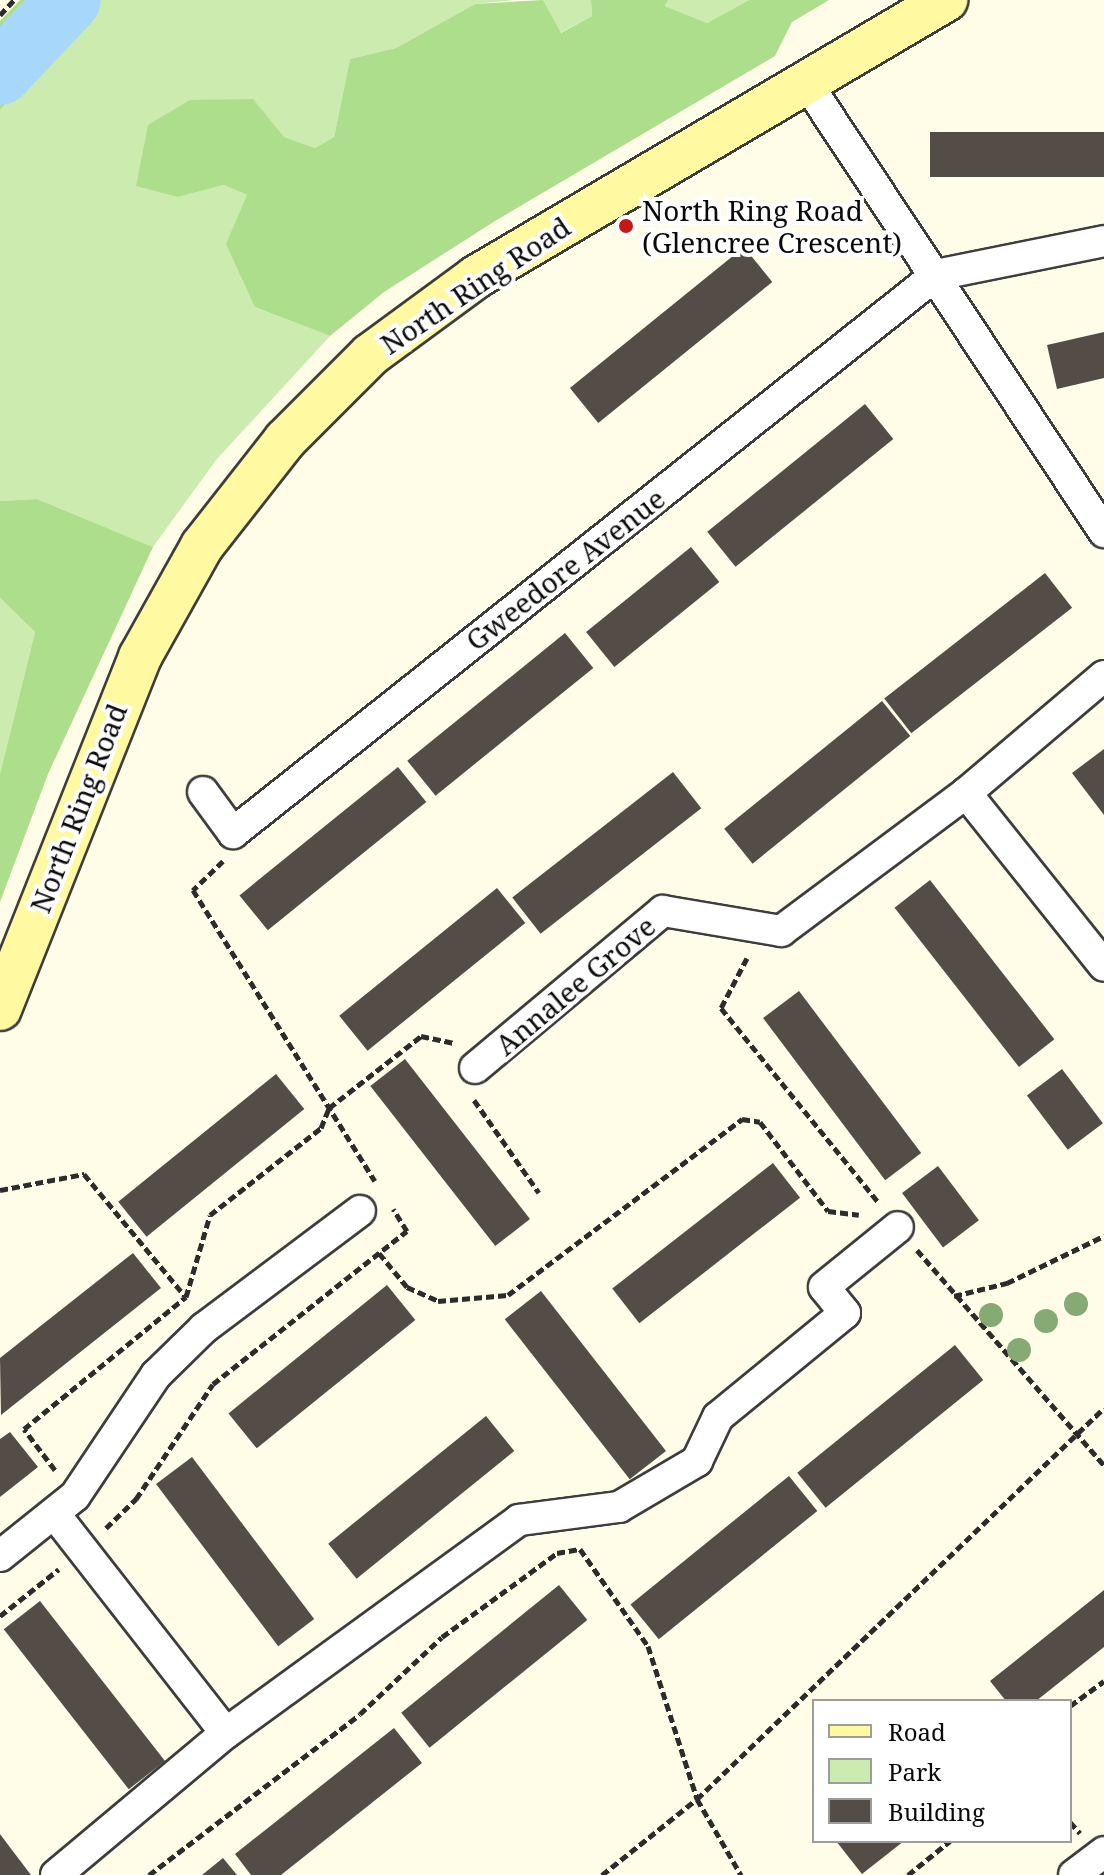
<!DOCTYPE html>
<style>
body{margin:0}
#map{position:relative;width:1104px;height:1875px;overflow:hidden;background:#fffce7;font-family:"Noto Serif",serif}
div>[style]{position:absolute}
[style*='--x']{left:calc(var(--x)*1px);top:calc(var(--y)*1px);width:calc(var(--w)*1px);rotate:calc(var(--a)*1deg)}
.green>*{inset:0;background:#cbecae}
.forest>*{inset:0;background:#adde8c}
.river>*{height:64px;margin:-32px;padding:0 32px;transform-origin:32px;border-radius:32px;background:#a7d8fc}
.building>*{inset:0;background:#544c46;transform-origin:0 0}
.path>*{height:5px;margin-top:-2.5px;transform-origin:0;background:repeating-linear-gradient(90deg,#2c2c2c 0 8px,transparent 0 12px)}
.roads{filter:drop-shadow(2px 0 #3d3d3d) drop-shadow(-2px 0 #3d3d3d) drop-shadow(0 2px #3d3d3d) drop-shadow(0 -2px #3d3d3d)}
.minor>*{height:30px;margin:-15px;padding:0 15px;transform-origin:15px;border-radius:15px;background:#fff}
.secondary>*{height:42px;margin:-21px;padding:0 21px;transform-origin:21px;border-radius:21px;background:#fff9a2}
.trees>*{width:24px;height:24px;margin:-12px;border-radius:50%;background:#86aa74}
.dots>*{width:22px;height:22px;translate:-50% -50%;box-sizing:border-box;border:4px solid #fff;border-radius:50%}
span{translate:-50% -50%;white-space:nowrap;text-align:center;line-height:1.15;-webkit-text-stroke:8px #fff;paint-order:stroke}
.poi-label{font-size:28px;color:#0a0a0a}
.left{translate:0 -50%;text-align:left}
.street-label{font-size:28px;color:#0a0a0a}
.legend{position:absolute;left:812px;top:1699px;width:260px;height:144px;box-sizing:border-box;background:#fff;border:2px solid #9d9d9d;margin:0;padding:10px 14px;list-style:none;font-size:24px;color:#0a0a0a}
.legend li{display:flex;align-items:center;gap:16px;height:40px}
.legend b{width:40px;border:2px solid #9d9d9d}
</style>
<div id="map">
<div class="green">
<div style="clip-path:polygon(102px 0,515px 0,475px 4px,396px 48px,350px 59px,334px 137px,315px 148px,284px 137px,178px 197px,224px 185px,247px 195px,255px 307px,330px 336px,216px 460px,153px 547px,37px 499px,0 501px,0 110px)"></div>
<div style="clip-path:polygon(543px 0,591px 0,592px 16px,560px 33px)"></div>
<div style="clip-path:polygon(668px 0,749px 0,707px 23px,665px 6px)"></div>
<div style="clip-path:polygon(0 598px,35px 632px,0 774px)"></div>
</div>
<div class="forest">
<div style="clip-path:polygon(20px 0,102px 0,0 110px,0 21px)"></div>
<div style="clip-path:polygon(543px 0,561px 33px,592px 16px,591px 0,668px 0,665px 6px,707px 23px,749px 0,829px 0,792px 22px,775px 56px,495px 221px,384px 292px,330px 336px,255px 307px,226px 244px,247px 195px,224px 185px,178px 197px,136px 186px,148px 125px,190px 100px,253px 99px,284px 137px,315px 148px,334px 137px,350px 59px,396px 48px,475px 4px)"></div>
<div style="clip-path:polygon(37px 499px,153px 547px,48px 774px,0 902px,0 774px,35px 632px,0 598px,0 501px)"></div>
</div>
<div class="river">
<div style="--x:0;--y:73;--w:100;--a:-46.6"></div>
</div>
<div class="building">
<div style="left:1104px;top:132px;width:45px;height:174px;rotate:90deg"></div>
<div style="left:744px;top:247px;width:45px;height:224px;rotate:51deg"></div>
<div style="clip-path:polygon(1104px 332px,1104px 378px,1057px 389px,1047px 345px)"></div>
<div style="left:865px;top:404px;width:45px;height:203px;rotate:51deg"></div>
<div style="left:691px;top:547px;width:45px;height:135px;rotate:51deg"></div>
<div style="left:1045px;top:573px;width:44px;height:204px;rotate:52deg"></div>
<div style="left:565px;top:633px;width:45px;height:203px;rotate:51deg"></div>
<div style="left:882px;top:701px;width:45px;height:203px;rotate:51deg"></div>
<div style="clip-path:polygon(1104px 749px,1104px 815px,1072px 773px)"></div>
<div style="left:398px;top:767px;width:45px;height:204px;rotate:51deg"></div>
<div style="left:673px;top:772px;width:46px;height:204px;rotate:52deg"></div>
<div style="left:930px;top:880px;width:202px;height:45px;rotate:52deg"></div>
<div style="left:497px;top:888px;width:45px;height:203px;rotate:51deg"></div>
<div style="left:799px;top:991px;width:203px;height:45px;rotate:53deg"></div>
<div style="left:405px;top:1059px;width:203px;height:44px;rotate:52deg"></div>
<div style="left:1062px;top:1069px;width:68px;height:44px;rotate:53deg"></div>
<div style="left:276px;top:1074px;width:45px;height:203px;rotate:51deg"></div>
<div style="left:773px;top:1163px;width:44px;height:204px;rotate:52deg"></div>
<div style="left:938px;top:1166px;width:68px;height:45px;rotate:53deg"></div>
<div style="clip-path:polygon(133px 1253px,161px 1288px,1px 1415px,0 1358px)"></div>
<div style="left:387px;top:1285px;width:45px;height:204px;rotate:51deg"></div>
<div style="left:541px;top:1291px;width:203px;height:46px;rotate:52deg"></div>
<div style="left:955px;top:1345px;width:45px;height:203px;rotate:51deg"></div>
<div style="left:486px;top:1416px;width:45px;height:203px;rotate:51deg"></div>
<div style="clip-path:polygon(10px 1432px,38px 1467px,0 1497px,0 1439px)"></div>
<div style="left:192px;top:1457px;width:203px;height:45px;rotate:53deg"></div>
<div style="left:789px;top:1476px;width:45px;height:204px;rotate:51deg"></div>
<div style="left:559px;top:1585px;width:45px;height:203px;rotate:51deg"></div>
<div style="clip-path:polygon(1104px 1590px,1104px 1647px,1036px 1701px,1006px 1701px,990px 1681px)"></div>
<div style="left:40px;top:1601px;width:203px;height:46px;rotate:52deg"></div>
<div style="clip-path:polygon(394px 1728px,422px 1763px,281px 1875px,251px 1875px,235px 1854px)"></div>
<div style="clip-path:polygon(0 1834px,12px 1850px,31px 1875px,0 1875px)"></div>
<div style="clip-path:polygon(836px 1841px,904px 1841px,862px 1874px)"></div>
<div style="clip-path:polygon(223px 1858px,237px 1875px,202px 1875px)"></div>
</div>
<div class="path">
<div style="--x:0;--y:15;--w:21;--a:-47"></div>
<div style="--x:223;--y:861;--w:42;--a:136"></div>
<div style="--x:193;--y:890;--w:343;--a:58"></div>
<div style="--x:747;--y:958;--w:56;--a:117.5"></div>
<div style="--x:721;--y:1008;--w:250;--a:51"></div>
<div style="--x:474;--y:1100;--w:113;--a:55"></div>
<div style="--x:0;--y:1190;--w:86;--a:-10.8"></div>
<div style="--x:84;--y:1174;--w:158;--a:50.4"></div>
<div style="--x:917;--y:1250;--w:285;--a:49"></div>
<div style="--x:379;--y:1253;--w:44;--a:50.5"></div>
<div style="--x:407;--y:1287;--w:34;--a:24"></div>
<div style="--x:438;--y:1301;--w:70;--a:-4.9"></div>
<div style="--x:508;--y:1295;--w:293;--a:-36.9"></div>
<div style="--x:742;--y:1119;--w:18;--a:9"></div>
<div style="--x:760;--y:1122;--w:112;--a:52.6"></div>
<div style="--x:828;--y:1211;--w:31;--a:7"></div>
<div style="--x:954;--y:1296;--w:55;--a:-13.8"></div>
<div style="--x:1007;--y:1283;--w:108;--a:-25.9"></div>
<div style="--x:55;--y:1470;--w:51;--a:-127.1"></div>
<div style="--x:24;--y:1429;--w:209;--a:-39.2"></div>
<div style="--x:186;--y:1297;--w:85;--a:-73.7"></div>
<div style="--x:210;--y:1215;--w:141;--a:-38.1"></div>
<div style="--x:321;--y:1128;--w:22;--a:-68"></div>
<div style="--x:329;--y:1108;--w:117;--a:-38"></div>
<div style="--x:421;--y:1036;--w:35;--a:12"></div>
<div style="--x:106;--y:1528;--w:42;--a:-44"></div>
<div style="--x:136;--y:1499;--w:138;--a:-56.2"></div>
<div style="--x:213;--y:1384;--w:247;--a:-38.3"></div>
<div style="--x:407;--y:1231;--w:26;--a:-122"></div>
<div style="--x:580;--y:1549;--w:118;--a:55"></div>
<div style="--x:648;--y:1646;--w:161;--a:72.2"></div>
<div style="--x:697;--y:1799;--w:88;--a:59.9"></div>
<div style="--x:0;--y:1616;--w:75;--a:-38.5"></div>
<div style="--x:1070;--y:1706;--w:42;--a:-36.3"></div>
<div style="--x:1070;--y:1822;--w:15;--a:48"></div>
<div style="--x:149;--y:1875;--w:265;--a:-37.3"></div>
<div style="--x:360;--y:1714;--w:112;--a:-43.2"></div>
<div style="--x:442;--y:1637;--w:142;--a:-36.1"></div>
<div style="--x:557;--y:1553;--w:23;--a:-10"></div>
<div style="--x:602;--y:1875;--w:122;--a:-38.7"></div>
<div style="--x:697;--y:1799;--w:564;--a:-43.85"></div>
<div style="--x:908;--y:1875;--w:54;--a:-39"></div>
</div>
<div class="roads">
<div class="minor">
<div style="--x:806;--y:82;--w:540;--a:56.49"></div>
<div style="--x:1104;--y:676;--w:181;--a:139.7"></div>
<div style="--x:966;--y:793;--w:221;--a:51.4"></div>
<div style="--x:203;--y:792;--w:51;--a:53.8"></div>
<div style="--x:233;--y:833;--w:898;--a:-38.44"></div>
<div style="--x:936;--y:275;--w:171;--a:-11.4"></div>
<div style="--x:475;--y:1068;--w:245;--a:-39.9"></div>
<div style="--x:663;--y:911;--w:120;--a:9.6"></div>
<div style="--x:781;--y:931;--w:231;--a:-36.7"></div>
<div style="--x:57;--y:1517;--w:274;--a:52"></div>
<div style="--x:0;--y:1556;--w:96;--a:-38.7"></div>
<div style="--x:75;--y:1496;--w:146;--a:-56.2"></div>
<div style="--x:156;--y:1375;--w:67;--a:-44.4"></div>
<div style="--x:204;--y:1328;--w:195;--a:-36.9"></div>
<div style="--x:56;--y:1875;--w:222;--a:-39.9"></div>
<div style="--x:226;--y:1733;--w:362;--a:-36"></div>
<div style="--x:519;--y:1520;--w:101;--a:-7.4"></div>
<div style="--x:619;--y:1507;--w:91;--a:-30.5"></div>
<div style="--x:697;--y:1461;--w:49;--a:-64.5"></div>
<div style="--x:718;--y:1417;--w:164;--a:-39.3"></div>
<div style="--x:845;--y:1313;--w:33;--a:-129"></div>
<div style="--x:824;--y:1287;--w:95;--a:-39"></div>
<div style="--x:1074;--y:1875;--w:38;--a:-37"></div>
</div>
<div class="secondary">
<div style="--x:0;--y:1009;--w:379;--a:-68.3"></div>
<div style="--x:140;--y:657;--w:127;--a:-60.8"></div>
<div style="--x:202;--y:546;--w:135;--a:-51.9"></div>
<div style="--x:285;--y:440;--w:120;--a:-45"></div>
<div style="--x:370;--y:355;--w:132;--a:-36.3"></div>
<div style="--x:476;--y:277;--w:546;--a:-30.51"></div>
</div>
</div>
<div class="trees">
<div style="left:1076px;top:1304px"></div>
<div style="left:991px;top:1315px"></div>
<div style="left:1046px;top:1321px"></div>
<div style="left:1019px;top:1350px"></div>
</div>
<div class="dots">
<div style="left:626px;top:226px;background:#c51818"></div>
</div>
<div class="poi-label">
<span class="left" style="left:642px;top:226px">North Ring Road<br>(Glencree Crescent)</span>
</div>
<div class="street-label">
<span style="left:475px;top:285px;rotate:-34deg">North Ring Road</span>
<span style="left:565px;top:569px;rotate:-38deg">Gweedore Avenue</span>
<span style="left:78px;top:808px;rotate:-69deg">North Ring Road</span>
<span style="left:575px;top:985px;rotate:-40deg">Annalee Grove</span>
</div>
<ul class="legend">
<li><b style="height:10px;background:#fff9a2"></b>Road</li>
<li><b style="height:22px;background:#cbecae"></b>Park</li>
<li><b style="height:22px;background:#544c46"></b>Building</li>
</ul>
</div>
